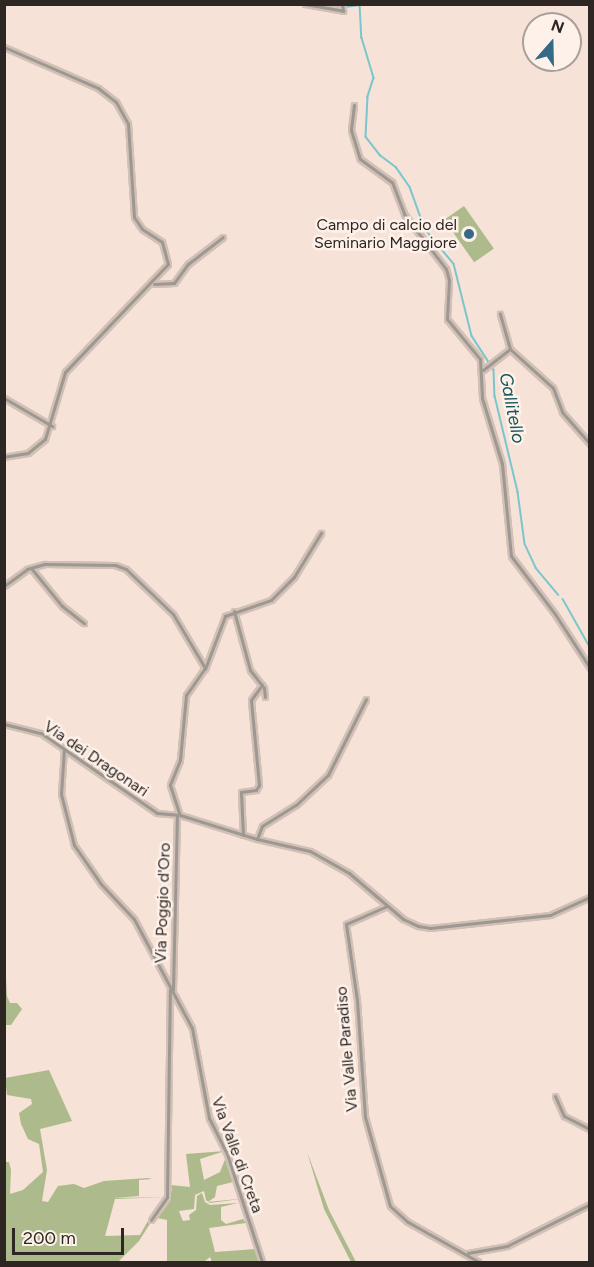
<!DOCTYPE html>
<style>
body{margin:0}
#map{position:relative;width:594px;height:1267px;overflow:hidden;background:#f6e2d7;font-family:Figtree,sans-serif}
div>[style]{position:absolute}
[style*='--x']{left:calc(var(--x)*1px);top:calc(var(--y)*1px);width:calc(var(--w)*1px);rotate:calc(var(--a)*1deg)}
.green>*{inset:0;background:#adba8b;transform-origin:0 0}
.stream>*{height:1.5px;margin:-0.75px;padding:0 0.75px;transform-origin:0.75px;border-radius:0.75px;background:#7bc6cc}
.roads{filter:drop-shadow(2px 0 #d2c0b6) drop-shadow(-2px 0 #d2c0b6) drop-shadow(0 2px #d2c0b6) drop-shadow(0 -2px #d2c0b6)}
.street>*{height:3px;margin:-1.5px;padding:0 1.5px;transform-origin:1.5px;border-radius:1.5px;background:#9d9891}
.dots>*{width:16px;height:16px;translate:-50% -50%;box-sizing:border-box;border:3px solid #fdf1ea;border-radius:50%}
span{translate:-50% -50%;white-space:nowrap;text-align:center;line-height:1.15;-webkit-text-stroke:5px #fdf1ea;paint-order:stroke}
.poi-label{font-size:16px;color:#2e2622}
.right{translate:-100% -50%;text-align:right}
.street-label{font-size:16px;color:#2e2622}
.water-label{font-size:18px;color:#16575c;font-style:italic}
.frame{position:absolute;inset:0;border:6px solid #2e2622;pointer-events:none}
.north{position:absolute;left:522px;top:12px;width:60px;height:60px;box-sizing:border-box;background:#fdf1ea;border:2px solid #aaa09a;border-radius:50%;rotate:20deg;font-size:16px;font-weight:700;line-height:24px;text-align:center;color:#2e2622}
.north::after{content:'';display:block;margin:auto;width:21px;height:27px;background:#336a85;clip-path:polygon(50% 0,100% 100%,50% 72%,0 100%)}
.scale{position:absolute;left:12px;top:1228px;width:112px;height:27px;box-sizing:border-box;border:3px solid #2e2622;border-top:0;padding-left:8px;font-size:18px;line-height:21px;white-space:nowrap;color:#2e2622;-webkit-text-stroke:4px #fdf1ea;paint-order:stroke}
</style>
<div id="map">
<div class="green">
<div style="left:464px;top:206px;width:52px;height:24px;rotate:55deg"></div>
<div style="clip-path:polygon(5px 962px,7px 996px,10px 1003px,17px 1003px,22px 1009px,11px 1025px,5px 1025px)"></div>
<div style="clip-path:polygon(49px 1070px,72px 1121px,40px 1129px,47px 1170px,42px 1201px,48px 1202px,58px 1186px,74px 1184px,84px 1188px,104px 1181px,148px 1178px,152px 1179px,139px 1180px,139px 1196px,113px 1198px,167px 1197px,115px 1199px,105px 1236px,140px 1235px,149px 1219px,165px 1200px,139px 1241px,118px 1262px,5px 1262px,5px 1162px,9px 1162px,11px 1170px,10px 1194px,23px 1190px,43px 1172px,39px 1144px,28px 1139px,21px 1124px,19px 1113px,32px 1104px,31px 1099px,7px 1095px,5px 1078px)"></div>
<div style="clip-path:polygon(225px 1151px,200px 1159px,204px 1180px,220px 1172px,226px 1157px,233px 1182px,217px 1186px,215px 1197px,208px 1202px,238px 1199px,235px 1185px,240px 1199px,210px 1203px,206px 1200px,204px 1191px,195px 1195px,194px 1209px,179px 1211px,180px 1214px,183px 1221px,190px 1220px,189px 1215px,196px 1210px,197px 1196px,202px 1193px,205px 1202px,210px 1205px,238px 1203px,221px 1207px,221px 1220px,226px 1224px,243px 1219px,246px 1223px,209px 1228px,215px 1252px,257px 1249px,261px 1262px,212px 1262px,210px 1257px,204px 1262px,167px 1262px,167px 1220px,153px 1217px,168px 1198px,169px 1190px,172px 1191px,171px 1185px,190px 1187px,186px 1154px)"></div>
<div style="clip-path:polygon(307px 1152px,329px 1210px,356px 1262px,351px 1262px,324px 1209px)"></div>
</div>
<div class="stream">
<div style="--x:330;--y:4;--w:10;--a:17"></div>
<div style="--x:360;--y:4;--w:34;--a:87"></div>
<div style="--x:362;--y:38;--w:42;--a:73.3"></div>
<div style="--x:374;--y:78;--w:20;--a:108"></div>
<div style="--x:368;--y:97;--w:40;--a:92.9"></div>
<div style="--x:366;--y:137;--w:23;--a:52"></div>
<div style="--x:380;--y:155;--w:20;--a:37"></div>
<div style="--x:396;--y:167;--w:24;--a:55"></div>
<div style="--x:410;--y:187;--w:45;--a:70.3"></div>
<div style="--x:425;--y:229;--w:45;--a:50.4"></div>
<div style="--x:454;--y:264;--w:74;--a:76"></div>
<div style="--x:472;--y:336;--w:40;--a:57.1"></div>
<div style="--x:494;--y:370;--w:26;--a:88"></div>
<div style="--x:495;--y:396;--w:99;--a:76.5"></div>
<div style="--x:518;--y:492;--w:52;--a:82.3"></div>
<div style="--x:525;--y:544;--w:26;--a:65"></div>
<div style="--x:536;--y:568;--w:35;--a:50"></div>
<div style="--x:345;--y:7;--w:14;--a:-8"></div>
<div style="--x:563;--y:599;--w:55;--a:60.6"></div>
</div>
<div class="roads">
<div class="street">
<div style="--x:305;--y:4;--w:39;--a:10"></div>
<div style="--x:343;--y:11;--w:7;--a:-98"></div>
<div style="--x:4;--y:47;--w:103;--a:23.6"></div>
<div style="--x:98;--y:88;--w:23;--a:38"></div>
<div style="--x:116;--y:102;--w:25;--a:61"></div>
<div style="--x:128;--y:124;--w:93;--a:86.3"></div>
<div style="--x:134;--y:217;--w:14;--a:56"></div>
<div style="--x:142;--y:229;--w:24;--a:33"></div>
<div style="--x:162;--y:242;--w:23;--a:75"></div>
<div style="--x:168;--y:264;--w:149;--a:133.6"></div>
<div style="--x:65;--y:372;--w:70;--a:106.6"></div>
<div style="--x:45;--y:439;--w:22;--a:141"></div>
<div style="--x:28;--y:453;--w:24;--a:171"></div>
<div style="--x:354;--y:105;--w:25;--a:97"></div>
<div style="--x:351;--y:130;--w:30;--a:73"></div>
<div style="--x:360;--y:159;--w:39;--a:36"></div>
<div style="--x:392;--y:182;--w:34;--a:69"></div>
<div style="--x:404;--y:214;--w:69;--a:52.6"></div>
<div style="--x:446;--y:269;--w:11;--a:75"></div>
<div style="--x:449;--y:280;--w:39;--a:93"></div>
<div style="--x:447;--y:319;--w:52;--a:50.5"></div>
<div style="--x:480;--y:359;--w:39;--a:87"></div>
<div style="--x:482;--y:398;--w:69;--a:73.1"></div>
<div style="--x:502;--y:464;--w:92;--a:84.4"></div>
<div style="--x:511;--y:556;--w:73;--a:52.8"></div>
<div style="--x:555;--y:614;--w:64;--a:57.1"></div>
<div style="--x:154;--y:284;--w:20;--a:-3"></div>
<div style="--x:174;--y:283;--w:24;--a:-54"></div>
<div style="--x:188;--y:264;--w:44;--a:-37.6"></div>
<div style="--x:510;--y:349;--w:58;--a:42.2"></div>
<div style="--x:553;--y:388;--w:26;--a:69"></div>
<div style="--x:562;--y:412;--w:43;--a:48.8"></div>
<div style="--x:483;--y:370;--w:34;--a:-38"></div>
<div style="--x:510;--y:349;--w:37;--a:-106"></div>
<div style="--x:4;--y:398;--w:56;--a:30.3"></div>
<div style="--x:31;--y:568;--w:49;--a:50.8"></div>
<div style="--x:62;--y:606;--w:28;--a:38"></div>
<div style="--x:4;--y:586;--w:29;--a:-36"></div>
<div style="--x:27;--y:569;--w:19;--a:-16"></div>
<div style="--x:45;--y:564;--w:70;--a:0.8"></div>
<div style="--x:115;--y:565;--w:12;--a:20"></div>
<div style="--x:126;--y:569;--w:65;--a:43.8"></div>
<div style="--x:173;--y:614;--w:63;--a:59.3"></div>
<div style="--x:205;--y:668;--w:33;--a:125"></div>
<div style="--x:186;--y:695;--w:65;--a:95.3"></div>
<div style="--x:180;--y:760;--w:27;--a:112"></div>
<div style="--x:170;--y:785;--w:32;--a:72"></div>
<div style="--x:234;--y:611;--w:61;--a:74.8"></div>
<div style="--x:250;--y:670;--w:23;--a:52"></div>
<div style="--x:264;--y:688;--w:9;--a:84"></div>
<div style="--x:205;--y:669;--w:57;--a:-69.3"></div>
<div style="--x:225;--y:616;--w:49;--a:-19.2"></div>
<div style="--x:271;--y:600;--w:33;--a:-45"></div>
<div style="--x:294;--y:577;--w:52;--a:-58.5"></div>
<div style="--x:4;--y:724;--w:38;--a:14"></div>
<div style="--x:41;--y:733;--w:141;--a:34.6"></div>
<div style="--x:157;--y:813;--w:23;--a:5"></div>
<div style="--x:180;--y:815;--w:81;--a:17.3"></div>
<div style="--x:257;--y:839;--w:54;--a:12.8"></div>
<div style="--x:310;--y:851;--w:45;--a:29.4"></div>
<div style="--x:349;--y:873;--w:71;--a:40.4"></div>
<div style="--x:403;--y:919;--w:17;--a:25"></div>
<div style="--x:418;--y:926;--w:12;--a:9"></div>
<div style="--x:430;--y:928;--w:121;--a:-6.2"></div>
<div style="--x:550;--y:915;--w:44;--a:-24.2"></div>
<div style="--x:64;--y:749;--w:45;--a:93.8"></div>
<div style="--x:61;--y:794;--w:53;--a:75.7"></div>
<div style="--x:74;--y:845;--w:47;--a:55.3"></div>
<div style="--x:101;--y:884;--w:48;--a:46.7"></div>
<div style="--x:134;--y:919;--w:123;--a:62"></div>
<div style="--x:192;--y:1028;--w:92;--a:79.3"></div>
<div style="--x:209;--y:1118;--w:40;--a:63.4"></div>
<div style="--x:227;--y:1154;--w:114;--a:72"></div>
<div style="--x:243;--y:835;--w:43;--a:-92.7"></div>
<div style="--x:241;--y:792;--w:15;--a:-8"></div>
<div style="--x:256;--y:790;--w:6;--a:-59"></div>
<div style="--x:259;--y:785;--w:85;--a:-95.4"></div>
<div style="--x:251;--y:700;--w:19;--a:-54"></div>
<div style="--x:257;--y:839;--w:14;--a:-69"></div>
<div style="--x:262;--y:826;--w:40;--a:-32"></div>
<div style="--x:296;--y:805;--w:44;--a:-43.2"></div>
<div style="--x:328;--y:775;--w:85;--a:-63.4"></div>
<div style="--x:387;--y:906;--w:45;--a:156.3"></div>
<div style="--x:346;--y:924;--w:77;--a:81.8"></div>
<div style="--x:357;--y:1000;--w:117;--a:86.1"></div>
<div style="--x:365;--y:1117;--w:92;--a:74.3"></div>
<div style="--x:390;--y:1206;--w:24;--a:42"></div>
<div style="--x:408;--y:1222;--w:81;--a:29.4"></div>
<div style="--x:173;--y:990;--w:175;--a:-88.7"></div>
<div style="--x:555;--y:1096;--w:22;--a:66"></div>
<div style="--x:564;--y:1116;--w:29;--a:27"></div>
<div style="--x:151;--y:1220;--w:28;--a:-55"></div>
<div style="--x:167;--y:1197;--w:207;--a:-89.2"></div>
<div style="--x:468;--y:1253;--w:40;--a:-10"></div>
<div style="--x:507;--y:1246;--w:93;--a:-26.8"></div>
</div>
</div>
<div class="dots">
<div style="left:469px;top:234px;background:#336a85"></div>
</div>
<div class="poi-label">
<span class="right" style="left:457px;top:234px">Campo di calcio del<br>Seminario Maggiore</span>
</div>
<div class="street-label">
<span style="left:96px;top:759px;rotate:34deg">Via dei Dragonari</span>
<span style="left:163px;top:903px;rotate:-88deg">Via Poggio d'Oro</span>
<span style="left:347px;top:1049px;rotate:-95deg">Via Valle Paradiso</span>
<span style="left:237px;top:1155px;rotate:70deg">Via Valle di Creta</span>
</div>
<div class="water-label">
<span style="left:512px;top:408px;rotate:79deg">Gallitello</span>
</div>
<div class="frame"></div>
<div class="north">N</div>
<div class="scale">200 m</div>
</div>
